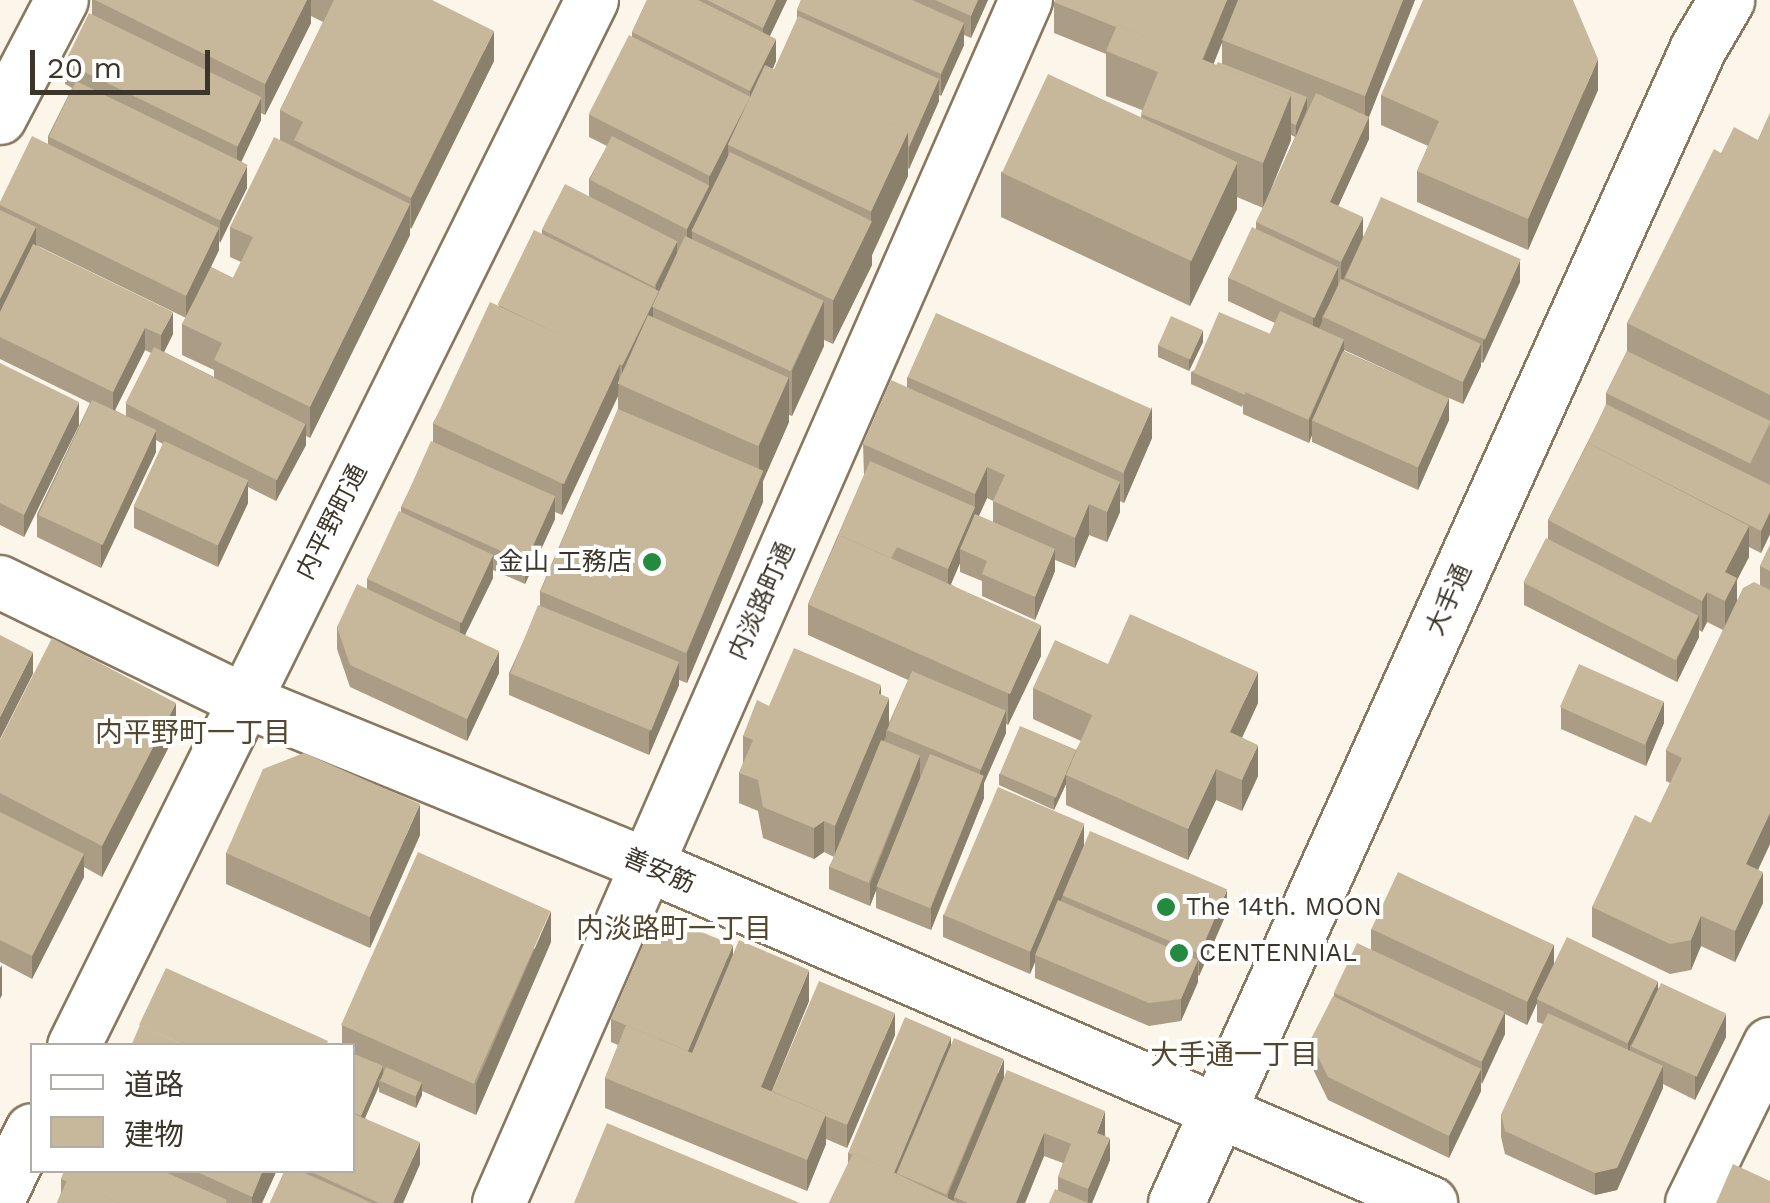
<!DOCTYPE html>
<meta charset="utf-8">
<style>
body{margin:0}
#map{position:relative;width:1770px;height:1203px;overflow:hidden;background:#fcf6ea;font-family:"Work Sans","Noto Sans JP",sans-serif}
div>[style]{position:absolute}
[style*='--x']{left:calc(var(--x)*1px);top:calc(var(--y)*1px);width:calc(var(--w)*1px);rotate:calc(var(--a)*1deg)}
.roads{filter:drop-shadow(2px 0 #87785e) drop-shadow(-2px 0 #87785e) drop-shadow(0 2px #87785e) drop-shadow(0 -2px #87785e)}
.minor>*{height:52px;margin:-26px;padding:0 26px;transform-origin:26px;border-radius:26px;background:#fff}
.tertiary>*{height:55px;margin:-27.5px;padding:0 27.5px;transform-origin:27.5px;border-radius:27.5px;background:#fff}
.wall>*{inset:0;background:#ab9d85}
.shaded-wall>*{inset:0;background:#8b806c}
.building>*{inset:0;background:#c7b79b;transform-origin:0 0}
.dots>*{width:28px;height:28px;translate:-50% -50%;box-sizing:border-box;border:5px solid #fff;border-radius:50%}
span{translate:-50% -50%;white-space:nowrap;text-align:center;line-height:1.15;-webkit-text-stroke:8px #fff;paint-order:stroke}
.street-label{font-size:25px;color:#3b352a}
.poi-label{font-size:25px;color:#3b352a}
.right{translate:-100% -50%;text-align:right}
.left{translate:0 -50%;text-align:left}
.neighbourhood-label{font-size:28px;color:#54472e}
.legend{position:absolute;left:30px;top:1043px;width:325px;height:130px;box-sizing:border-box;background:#fff;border:2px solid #b1aeaa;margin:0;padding:12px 18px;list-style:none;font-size:30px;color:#3b352a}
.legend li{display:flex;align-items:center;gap:20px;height:50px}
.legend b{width:50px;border:2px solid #b1aeaa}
.scale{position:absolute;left:30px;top:50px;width:180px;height:45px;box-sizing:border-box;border:5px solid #3b352a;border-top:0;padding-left:12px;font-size:30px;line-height:35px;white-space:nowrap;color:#3b352a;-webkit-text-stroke:8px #fff;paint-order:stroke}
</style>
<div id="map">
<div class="roads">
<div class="minor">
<div style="--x:0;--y:118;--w:133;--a:-62.3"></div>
<div style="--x:0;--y:582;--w:270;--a:25.9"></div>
<div style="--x:243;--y:700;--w:449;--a:22.2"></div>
<div style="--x:659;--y:870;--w:841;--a:23.33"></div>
<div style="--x:74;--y:1046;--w:1167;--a:-63.65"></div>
<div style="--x:0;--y:1196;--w:73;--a:-64.1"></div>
<div style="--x:499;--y:1203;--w:1313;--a:-66.34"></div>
<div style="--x:1692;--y:1203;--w:177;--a:-63.9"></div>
</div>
<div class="tertiary">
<div style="--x:1176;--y:1203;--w:1267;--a:-65.68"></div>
<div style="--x:1698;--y:48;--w:56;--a:-59.7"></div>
</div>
</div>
<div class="wall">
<div style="clip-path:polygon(evenodd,92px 0,432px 0,494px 61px,411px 229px,410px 228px,410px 235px,310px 438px,306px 436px,306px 445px,276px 501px,248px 487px,248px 503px,218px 567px,134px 528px,134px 506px,163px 444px,156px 440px,156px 452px,101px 568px,37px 537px,37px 514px,90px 403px,0 359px,0 202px,48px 144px,48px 136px,72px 88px,65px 84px,65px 62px,92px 14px,92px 0,311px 16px,323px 22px,280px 110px,280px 140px,230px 227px,230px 257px,241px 262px,233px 278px,211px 267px,219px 250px,219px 243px,247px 188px,240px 163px,261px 120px,261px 113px,265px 115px,311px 23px,311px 16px,92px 0,36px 245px,186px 318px,182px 324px,182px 355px,214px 370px,214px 377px,164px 352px,173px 334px,36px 245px,92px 0,145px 350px,151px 353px,126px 403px,126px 416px,115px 410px,145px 350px)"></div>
<div style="clip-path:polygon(647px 0,787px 0,770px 36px,776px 61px,773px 69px,774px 70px,797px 20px,797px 10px,801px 0,988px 0,971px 38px,964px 35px,964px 45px,941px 96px,939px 95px,939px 101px,909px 169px,908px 168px,908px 176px,872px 255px,872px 265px,833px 344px,824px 340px,824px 346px,792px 416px,789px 415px,789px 422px,763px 481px,763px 502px,687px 683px,679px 680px,679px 685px,649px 755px,509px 695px,509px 673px,540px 605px,540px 591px,618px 409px,618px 396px,562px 515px,555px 512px,555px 519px,525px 584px,493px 570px,493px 578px,465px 635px,499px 673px,467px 741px,350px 687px,337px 649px,337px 627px,367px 589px,367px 579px,401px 512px,401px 507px,433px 442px,433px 423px,499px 305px,542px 234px,542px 229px,589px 197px,589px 179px,607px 146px,589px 137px,589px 115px,632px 37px,632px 32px)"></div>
<div style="clip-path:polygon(evenodd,1415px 0,1369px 117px,1369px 139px,1338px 206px,1363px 236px,1520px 282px,1483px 363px,1481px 362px,1481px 366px,1463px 404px,1449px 398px,1449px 420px,1418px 490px,1312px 442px,1312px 435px,1309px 443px,1243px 414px,1243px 404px,1242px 407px,1191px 384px,1191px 372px,1270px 334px,1275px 323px,1228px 301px,1228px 278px,1256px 229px,1256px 222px,1263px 208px,1237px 197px,1237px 209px,1190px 306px,1001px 217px,1001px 172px,1141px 118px,1142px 110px,1106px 96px,1106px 54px,1054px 33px,1054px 2px,1415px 0,1222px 42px,1222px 64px,1216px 65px,1213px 64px,1222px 42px,1415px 0,1291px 135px,1295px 137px,1268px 197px,1291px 140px,1291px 135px,1415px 0,1344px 350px,1431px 390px,1344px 351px,1344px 350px)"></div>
<div style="clip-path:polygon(1598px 90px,1528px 250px,1417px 202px,1417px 171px,1428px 146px,1381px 125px,1381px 95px)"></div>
<div style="clip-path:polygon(1770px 113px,1770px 534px,1761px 553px,1749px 547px,1749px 557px,1737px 580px,1737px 600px,1760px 585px,1760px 566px,1770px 545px,1770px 844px,1758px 870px,1763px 903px,1735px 962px,1701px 946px,1691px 970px,1670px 974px,1592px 937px,1592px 907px,1651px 823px,1670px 783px,1666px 781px,1666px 750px,1723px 630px,1707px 622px,1702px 632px,1699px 630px,1699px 637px,1677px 682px,1524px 605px,1524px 583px,1548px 539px,1548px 520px,1606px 406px,1606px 393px,1627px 351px,1627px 323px,1721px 153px,1758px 140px)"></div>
<div style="clip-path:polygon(1203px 342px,1189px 371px,1158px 357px,1158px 345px)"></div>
<div style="clip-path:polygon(0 363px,79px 425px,24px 537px,0 525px)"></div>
<div style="clip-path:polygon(evenodd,907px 377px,1152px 438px,1124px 503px,1120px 501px,1120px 512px,1107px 542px,1089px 535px,1075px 568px,1055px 560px,1055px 571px,1035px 620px,982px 596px,982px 581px,960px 572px,960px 563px,951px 584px,1041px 656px,1008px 725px,1006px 724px,1006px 733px,984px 783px,984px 798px,931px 930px,876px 908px,876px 890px,870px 906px,829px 889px,829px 867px,834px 857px,824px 852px,814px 859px,763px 838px,758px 811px,739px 803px,739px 773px,743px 763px,743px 736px,769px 706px,881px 695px,889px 723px,908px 680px,808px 635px,808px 604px,864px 475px,863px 444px,907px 387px,907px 377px,987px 498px,993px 501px,993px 522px,979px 516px,987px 498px)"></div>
<div style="clip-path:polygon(1108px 664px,1258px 703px,1242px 738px,1258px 776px,1242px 811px,1216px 800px,1188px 860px,1066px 805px,1066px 784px,1054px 810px,999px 785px,999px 774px,1076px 750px,1081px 741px,1033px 719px,1033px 688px)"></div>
<div style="clip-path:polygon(1561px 707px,1664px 723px,1646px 766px,1561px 729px)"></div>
<div style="clip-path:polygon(176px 733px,102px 877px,84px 867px,84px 877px,32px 979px,0 962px,0 740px)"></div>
<div style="clip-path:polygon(420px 835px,370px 948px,226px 884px,226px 853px)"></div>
<div style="clip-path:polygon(1084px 846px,1227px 912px,1199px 976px,1198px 975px,1198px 982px,1181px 1021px,1149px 1026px,1035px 978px,1035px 962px,1030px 974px,943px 937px,943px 915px)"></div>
<div style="clip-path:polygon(1371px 929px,1554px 964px,1658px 988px,1726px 1037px,1695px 1100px,1663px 1084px,1663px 1088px,1617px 1190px,1595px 1195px,1505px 1154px,1501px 1137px,1501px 1115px,1543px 1024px,1537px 1022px,1537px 1003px,1527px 1025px,1505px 1014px,1505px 1034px,1481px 1084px,1481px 1091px,1449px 1158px,1328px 1100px,1310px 1063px,1310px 1041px,1334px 997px,1334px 993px,1371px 950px)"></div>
<div style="clip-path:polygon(551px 942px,476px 1115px,422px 1091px,422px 1095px,416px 1108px,379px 1092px,379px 1086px,365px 1118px,420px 1164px,403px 1203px,270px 1203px,285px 1170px,352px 1170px,352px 1046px,342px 1046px,342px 1025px)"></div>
<div style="clip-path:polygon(733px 955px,809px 1001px,772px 1091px,895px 1035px,847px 1148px,826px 1139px,826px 1144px,807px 1191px,605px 1108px,605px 1078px,618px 1045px,611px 1042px,611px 1019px)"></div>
<div style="clip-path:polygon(951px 1045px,1004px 1077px,1105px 1134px,1110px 1160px,1092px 1203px,1049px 1203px,1058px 1190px,1058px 1177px,1063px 1163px,1044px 1156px,1025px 1203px,829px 1203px,848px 1164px,848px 1153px)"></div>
<div style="clip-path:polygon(65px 1170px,277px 1170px,262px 1203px,57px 1203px,61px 1193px,61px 1179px)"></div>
</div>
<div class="shaded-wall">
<div style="clip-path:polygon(307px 0,311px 0,311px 23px,265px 115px,265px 84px)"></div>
<div style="clip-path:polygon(776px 0,787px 0,763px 50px,763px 28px)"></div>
<div style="clip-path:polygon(978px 0,988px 0,971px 38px,971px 16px)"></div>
<div style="clip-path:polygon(1227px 0,1239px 0,1202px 93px,1202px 62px)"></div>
<div style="clip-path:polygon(1403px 0,1415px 0,1365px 127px,1365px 96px)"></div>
<div style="clip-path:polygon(964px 23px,964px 45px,941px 96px,941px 74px)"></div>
<div style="clip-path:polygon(494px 31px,494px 61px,411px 229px,411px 198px)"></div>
<div style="clip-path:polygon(776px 39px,776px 61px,750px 114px,750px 91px)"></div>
<div style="clip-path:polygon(1598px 59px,1598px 90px,1528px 250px,1528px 219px)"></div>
<div style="clip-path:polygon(939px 79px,939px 101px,909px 169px,909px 147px)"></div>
<div style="clip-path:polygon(1291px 95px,1291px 140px,1263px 208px,1263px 163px)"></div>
<div style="clip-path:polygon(750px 97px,728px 145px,728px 162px,692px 231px,692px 242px,687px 252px,687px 229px,709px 187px,709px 177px)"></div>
<div style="clip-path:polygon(1307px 97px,1307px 109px,1296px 137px,1296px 125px)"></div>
<div style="clip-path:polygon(261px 98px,261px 120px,237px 171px,237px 148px)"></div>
<div style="clip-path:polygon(1369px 117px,1369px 139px,1330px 224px,1330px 202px)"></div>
<div style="clip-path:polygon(908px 132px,908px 176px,872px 255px,872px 265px,833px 344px,833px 300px,871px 222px,871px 212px)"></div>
<div style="clip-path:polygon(1237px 164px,1237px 209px,1190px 306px,1190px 262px)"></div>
<div style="clip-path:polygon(247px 166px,247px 188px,220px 243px,220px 221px)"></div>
<div style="clip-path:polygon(410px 204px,410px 235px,310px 438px,310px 407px)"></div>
<div style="clip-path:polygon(1363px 217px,1363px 239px,1341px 284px,1341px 262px)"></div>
<div style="clip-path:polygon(36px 227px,36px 249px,0 322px,0 299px)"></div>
<div style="clip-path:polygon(219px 228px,219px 250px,186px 318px,186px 296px)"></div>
<div style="clip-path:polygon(677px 242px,677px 264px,653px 307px,653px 325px,622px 387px,622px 365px,656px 297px,656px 285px)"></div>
<div style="clip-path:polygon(1520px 260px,1520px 282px,1483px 363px,1483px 341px)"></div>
<div style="clip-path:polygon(1338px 267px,1338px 289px,1322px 317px,1322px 322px,1313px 341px,1313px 319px)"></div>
<div style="clip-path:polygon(824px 301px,824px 346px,792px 416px,792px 371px)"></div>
<div style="clip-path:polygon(173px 312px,173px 334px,161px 358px,161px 335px)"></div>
<div style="clip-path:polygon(145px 328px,145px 350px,113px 414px,113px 392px)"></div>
<div style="clip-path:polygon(1203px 330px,1203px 342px,1189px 371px,1189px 360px)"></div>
<div style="clip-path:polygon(1344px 340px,1344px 362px,1312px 420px,1312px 435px,1309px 443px,1309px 420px)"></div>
<div style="clip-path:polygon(1481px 344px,1481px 366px,1463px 404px,1463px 382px)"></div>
<div style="clip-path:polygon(620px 363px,618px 396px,562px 515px,562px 484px)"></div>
<div style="clip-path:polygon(789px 377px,789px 422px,763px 481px,763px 502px,687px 683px,687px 652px,759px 481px,759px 446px)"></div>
<div style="clip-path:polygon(1449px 398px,1449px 420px,1418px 490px,1418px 467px)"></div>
<div style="clip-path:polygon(79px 402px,79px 425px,24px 537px,24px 515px)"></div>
<div style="clip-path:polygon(1152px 407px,1152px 438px,1124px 503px,1124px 472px)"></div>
<div style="clip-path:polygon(306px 423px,306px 445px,276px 501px,276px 479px)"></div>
<div style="clip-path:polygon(156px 430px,156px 452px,101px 568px,101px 545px)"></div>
<div style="clip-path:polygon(987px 467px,987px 498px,975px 524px,960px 549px,960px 563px,948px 591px,948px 569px,975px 507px,975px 494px)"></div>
<div style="clip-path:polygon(248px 481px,248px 503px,218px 567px,218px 545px)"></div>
<div style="clip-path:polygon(1120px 482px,1120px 512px,1107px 542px,1107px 512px)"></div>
<div style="clip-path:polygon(555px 497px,555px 519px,525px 584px,525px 562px)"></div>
<div style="clip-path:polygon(1089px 504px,1089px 535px,1075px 568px,1075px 538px)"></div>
<div style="clip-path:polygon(1770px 512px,1770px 534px,1761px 553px,1761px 531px)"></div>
<div style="clip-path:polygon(1749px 526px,1749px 557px,1737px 580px,1737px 609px,1725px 631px,1725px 572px)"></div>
<div style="clip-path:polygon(1055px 549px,1055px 571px,1035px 620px,1035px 597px)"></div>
<div style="clip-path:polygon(493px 555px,493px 578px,460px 645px,460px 623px)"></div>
<div style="clip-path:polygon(1707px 592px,1707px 622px,1702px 632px,1702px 601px)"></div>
<div style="clip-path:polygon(1699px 615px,1699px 637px,1677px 682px,1677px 659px)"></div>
<div style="clip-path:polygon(1041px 625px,1041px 656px,1008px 725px,1008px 694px)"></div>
<div style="clip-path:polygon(499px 651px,499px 673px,467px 741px,467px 719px)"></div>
<div style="clip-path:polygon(33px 652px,33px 674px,0 739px,0 717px)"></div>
<div style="clip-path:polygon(679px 663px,679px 685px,649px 755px,649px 733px)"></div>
<div style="clip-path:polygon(1258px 672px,1258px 703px,1230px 763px,1230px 732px)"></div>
<div style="clip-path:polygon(881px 685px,881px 716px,889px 698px,889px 729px,886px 730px,886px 736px,835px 857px,835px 826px)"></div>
<div style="clip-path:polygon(1664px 701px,1664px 723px,1646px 766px,1646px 743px)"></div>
<div style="clip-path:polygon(176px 703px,176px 733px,102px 877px,102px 846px)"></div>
<div style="clip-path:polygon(1006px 710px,1006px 733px,984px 783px,984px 798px,931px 930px,931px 908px,980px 786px,980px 771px)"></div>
<div style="clip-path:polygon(1258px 745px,1258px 776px,1242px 811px,1242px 780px)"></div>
<div style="clip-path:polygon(1076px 750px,1066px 775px,1066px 784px,1054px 810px,1054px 799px)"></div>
<div style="clip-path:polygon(920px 756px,920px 778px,870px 906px,870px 884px)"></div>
<div style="clip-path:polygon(1216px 769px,1216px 800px,1188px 860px,1188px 829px)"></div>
<div style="clip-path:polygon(420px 804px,420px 835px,370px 948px,370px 917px)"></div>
<div style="clip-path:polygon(1770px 813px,1770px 844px,1746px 895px,1746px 864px)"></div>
<div style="clip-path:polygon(824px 821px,824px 852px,814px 859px,814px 828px)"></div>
<div style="clip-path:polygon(1084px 824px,1084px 846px,1037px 956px,1035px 955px,1035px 962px,1030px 974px,1030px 952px)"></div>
<div style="clip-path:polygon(84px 854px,84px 877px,32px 979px,32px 956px)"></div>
<div style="clip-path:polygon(1763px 872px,1763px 903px,1735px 962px,1735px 931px)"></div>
<div style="clip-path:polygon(1227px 890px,1227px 912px,1199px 976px,1199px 954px)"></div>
<div style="clip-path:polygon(551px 911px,551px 942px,476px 1115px,476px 1084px)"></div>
<div style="clip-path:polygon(1701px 916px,1701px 946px,1691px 970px,1691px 940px)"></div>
<div style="clip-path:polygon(1554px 944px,1554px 966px,1537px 999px,1537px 1003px,1527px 1025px,1527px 1002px)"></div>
<div style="clip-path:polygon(733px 945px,733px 967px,688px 1074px,688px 1051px)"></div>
<div style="clip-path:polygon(1198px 960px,1198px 982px,1181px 1021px,1181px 999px)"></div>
<div style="clip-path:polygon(2px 965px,2px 995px,0 999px,0 968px)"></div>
<div style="clip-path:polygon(809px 970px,809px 1001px,761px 1117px,761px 1087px)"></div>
<div style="clip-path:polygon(1658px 981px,1658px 1003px,1630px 1046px,1630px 1061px,1628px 1065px,1628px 1043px)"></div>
<div style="clip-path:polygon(1505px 1012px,1505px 1034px,1482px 1084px,1482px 1062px)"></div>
<div style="clip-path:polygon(895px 1013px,895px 1035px,847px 1148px,847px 1125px)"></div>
<div style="clip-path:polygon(1726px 1014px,1726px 1037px,1695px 1100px,1695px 1077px)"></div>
<div style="clip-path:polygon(951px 1037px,951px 1059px,903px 1175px,894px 1173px)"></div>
<div style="clip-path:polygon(1004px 1059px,1004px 1081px,954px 1197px,954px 1201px,948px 1203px,948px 1194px)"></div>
<div style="clip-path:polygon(383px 1066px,383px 1078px,379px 1080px,379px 1086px,361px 1127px,361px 1116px)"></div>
<div style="clip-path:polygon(1663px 1066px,1663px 1088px,1617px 1190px,1595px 1195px,1595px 1173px)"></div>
<div style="clip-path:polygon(1481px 1069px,1481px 1091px,1449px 1158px,1449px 1136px)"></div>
<div style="clip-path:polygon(422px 1083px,422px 1095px,416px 1108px,416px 1096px)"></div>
<div style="clip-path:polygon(1105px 1111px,1105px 1134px,1097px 1155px,1097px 1133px)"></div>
<div style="clip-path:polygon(826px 1114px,826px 1144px,807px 1191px,807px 1160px)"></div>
<div style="clip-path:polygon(1044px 1133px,1044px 1156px,1025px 1203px,1016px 1203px)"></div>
<div style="clip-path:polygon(1110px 1138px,1110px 1160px,1092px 1203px,1088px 1203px,1088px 1189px)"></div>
<div style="clip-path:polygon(420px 1142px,420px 1164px,403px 1203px,393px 1203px)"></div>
<div style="clip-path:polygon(263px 1170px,277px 1170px,262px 1203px,252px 1203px,252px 1197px)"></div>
</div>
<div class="building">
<div style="clip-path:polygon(95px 0,307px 0,265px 84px)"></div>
<div style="clip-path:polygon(334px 0,432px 0,494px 31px,411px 198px,294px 140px,303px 122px,280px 110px)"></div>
<div style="clip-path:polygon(647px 0,698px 0,776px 39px,750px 91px,632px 32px)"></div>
<div style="clip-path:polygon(707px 0,776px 0,763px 28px)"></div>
<div style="clip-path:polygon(801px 0,912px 0,964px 23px,941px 74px,797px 10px)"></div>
<div style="clip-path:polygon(935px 0,978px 0,971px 16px)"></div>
<div style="clip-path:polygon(1055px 0,1227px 0,1202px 60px,1117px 25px,1116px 27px,1054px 2px)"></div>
<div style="clip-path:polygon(1238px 0,1403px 0,1365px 96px,1222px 40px)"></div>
<div style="clip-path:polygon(1423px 0,1573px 0,1598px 59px,1528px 219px,1417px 171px,1439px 121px,1381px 95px)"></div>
<div style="left:89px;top:13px;width:192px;height:55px;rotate:26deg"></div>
<div style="clip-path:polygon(798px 16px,939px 79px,909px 147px,908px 146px,908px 132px,774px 70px)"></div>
<div style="clip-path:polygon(1117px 25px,1291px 95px,1263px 163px,1141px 114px,1158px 72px,1106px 51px)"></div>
<div style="left:629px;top:35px;width:136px;height:89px;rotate:27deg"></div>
<div style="clip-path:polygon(1218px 62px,1307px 97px,1296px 125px,1291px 123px,1291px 95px,1216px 65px)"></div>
<div style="left:765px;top:65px;width:158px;height:88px;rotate:25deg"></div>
<div style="left:1048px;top:74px;width:209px;height:109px;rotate:25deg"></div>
<div style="left:76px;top:81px;width:191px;height:62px;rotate:26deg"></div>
<div style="clip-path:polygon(1316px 93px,1369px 117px,1330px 202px,1363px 217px,1341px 262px,1256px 222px)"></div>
<div style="clip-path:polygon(1770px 113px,1770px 395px,1627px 323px,1714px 149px,1721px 153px,1734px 127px,1758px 140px)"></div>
<div style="clip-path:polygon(32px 136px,219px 228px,186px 296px,0 205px,0 202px)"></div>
<div style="left:612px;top:136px;width:109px;height:49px;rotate:27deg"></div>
<div style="clip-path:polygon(274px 137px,410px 204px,310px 407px,214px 360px,222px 343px,182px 324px,211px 267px,233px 278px,253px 237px,230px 227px)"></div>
<div style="left:730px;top:152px;width:158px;height:88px;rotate:26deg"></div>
<div style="left:565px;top:184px;width:126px;height:51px;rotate:27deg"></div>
<div style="left:1381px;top:197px;width:153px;height:88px;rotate:24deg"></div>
<div style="clip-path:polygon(0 210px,36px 227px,0 299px)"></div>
<div style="left:1252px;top:227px;width:95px;height:56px;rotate:25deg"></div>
<div style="left:534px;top:230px;width:139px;height:83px;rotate:26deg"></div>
<div style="left:685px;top:236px;width:153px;height:78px;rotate:25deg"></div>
<div style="clip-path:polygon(33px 244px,173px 312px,161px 335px,145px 328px,113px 392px,0 337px,0 312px)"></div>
<div style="left:1341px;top:279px;width:154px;height:42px;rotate:25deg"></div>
<div style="left:490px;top:302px;width:144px;height:134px;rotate:25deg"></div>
<div style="left:1280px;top:311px;width:70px;height:88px;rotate:24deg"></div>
<div style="left:1219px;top:312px;width:56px;height:66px;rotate:23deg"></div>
<div style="left:936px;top:313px;width:236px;height:70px;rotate:24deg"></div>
<div style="left:648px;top:315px;width:154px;height:75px;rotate:24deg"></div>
<div style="left:1171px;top:316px;width:35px;height:32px;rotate:24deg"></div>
<div style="left:154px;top:347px;width:170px;height:63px;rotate:27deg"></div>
<div style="left:1343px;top:351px;width:116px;height:76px;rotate:24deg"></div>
<div style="left:1627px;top:351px;width:160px;height:47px;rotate:26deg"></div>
<div style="clip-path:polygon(0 363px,79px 402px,24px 515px,0 503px)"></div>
<div style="clip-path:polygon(891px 380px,1120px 482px,1107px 512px,1089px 504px,1075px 538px,993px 501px,1005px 475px,987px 467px,975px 494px,863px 444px)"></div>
<div style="left:92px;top:400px;width:71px;height:127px;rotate:25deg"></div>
<div style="clip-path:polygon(1606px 404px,1770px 485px,1770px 512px,1761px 531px,1588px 443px,1587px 445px)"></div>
<div style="left:618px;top:409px;width:158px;height:198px;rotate:23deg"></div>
<div style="left:164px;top:441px;width:93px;height:72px;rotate:25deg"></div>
<div style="left:431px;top:441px;width:136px;height:72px;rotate:24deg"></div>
<div style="clip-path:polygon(1588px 443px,1749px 526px,1725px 572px,1737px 578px,1725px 601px,1707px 592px,1702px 601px,1548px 520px)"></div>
<div style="clip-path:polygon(870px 461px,975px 507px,948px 569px,897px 547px,891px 558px,839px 535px,838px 536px)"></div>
<div style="left:399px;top:511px;width:104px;height:75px;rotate:25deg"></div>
<div style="clip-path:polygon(975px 514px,1055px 549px,1035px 597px,982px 574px,987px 561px,960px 549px)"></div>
<div style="left:839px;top:535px;width:221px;height:76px;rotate:24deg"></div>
<div style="left:1546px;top:538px;width:171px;height:50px;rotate:27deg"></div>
<div style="clip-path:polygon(1770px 545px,1770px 571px,1760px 566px)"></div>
<div style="clip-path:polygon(1754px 582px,1770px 590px,1770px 813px,1746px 864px,1763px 872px,1735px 931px,1701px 916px,1691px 940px,1670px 944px,1592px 907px,1635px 815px,1651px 823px,1682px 758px,1666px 750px,1743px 588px)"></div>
<div style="clip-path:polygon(357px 584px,499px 651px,467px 719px,350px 665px,337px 627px)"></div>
<div style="left:538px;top:605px;width:152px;height:74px;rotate:22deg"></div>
<div style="clip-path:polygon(1130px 614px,1258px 672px,1230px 732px,1258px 745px,1242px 780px,1216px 769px,1188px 829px,1066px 775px,1092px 715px,1033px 688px,1055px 640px,1108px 664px)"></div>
<div style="clip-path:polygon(0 635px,33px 652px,0 717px)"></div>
<div style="clip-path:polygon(52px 638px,176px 703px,102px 846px,0 793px,0 740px)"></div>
<div style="clip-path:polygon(794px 648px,881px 685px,878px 693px,889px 698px,835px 826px,824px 821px,814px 828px,763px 807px,758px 780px,739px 773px,753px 740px,743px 736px,757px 700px,769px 706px)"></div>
<div style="left:1579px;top:664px;width:93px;height:47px;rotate:24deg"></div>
<div style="left:912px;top:671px;width:102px;height:64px;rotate:23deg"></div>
<div style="left:1020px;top:726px;width:61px;height:52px;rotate:23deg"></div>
<div style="left:881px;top:740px;width:42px;height:137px;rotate:22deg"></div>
<div style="clip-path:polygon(304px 753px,420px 804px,370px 917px,226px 853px,263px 769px)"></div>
<div style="left:930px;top:754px;width:58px;height:143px;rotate:22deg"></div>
<div style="left:998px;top:787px;width:94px;height:139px;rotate:23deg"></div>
<div style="clip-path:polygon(0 812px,84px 854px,32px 956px,0 940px)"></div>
<div style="left:1090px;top:831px;width:149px;height:70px;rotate:23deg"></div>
<div style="left:418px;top:852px;width:145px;height:189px;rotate:24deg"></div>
<div style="left:1398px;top:872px;width:172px;height:63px;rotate:25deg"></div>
<div style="clip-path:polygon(1058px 900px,1198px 960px,1181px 999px,1149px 1003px,1035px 955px)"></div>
<div style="clip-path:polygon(682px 924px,733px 945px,688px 1051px,611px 1019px,646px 938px)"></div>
<div style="left:1567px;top:937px;width:101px;height:69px;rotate:26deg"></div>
<div style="clip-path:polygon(739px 940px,809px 970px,761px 1087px,826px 1114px,807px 1160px,605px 1078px,626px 1025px,692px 1053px)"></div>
<div style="left:1357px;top:943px;width:163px;height:55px;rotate:25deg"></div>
<div style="clip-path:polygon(166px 968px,328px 1041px,326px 1046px,186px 1046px,139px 1025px)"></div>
<div style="clip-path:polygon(819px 981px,895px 1013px,847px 1125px,825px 1116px,826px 1114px,772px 1091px)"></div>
<div style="left:1661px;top:983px;width:72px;height:70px;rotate:25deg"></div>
<div style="clip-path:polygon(1333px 996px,1481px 1069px,1449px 1136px,1328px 1077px,1310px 1041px)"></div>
<div style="clip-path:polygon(1548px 1013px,1663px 1066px,1617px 1168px,1595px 1173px,1505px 1131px,1501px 1115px)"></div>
<div style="clip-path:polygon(905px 1017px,951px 1037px,894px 1173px,853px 1153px,852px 1155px,848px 1153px)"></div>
<div style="clip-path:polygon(140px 1025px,186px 1046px,131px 1046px)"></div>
<div style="left:954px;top:1038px;width:54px;height:147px;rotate:23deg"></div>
<div style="clip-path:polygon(352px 1053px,383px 1066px,361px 1116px,352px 1112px)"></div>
<div style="left:386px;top:1067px;width:39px;height:15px;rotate:24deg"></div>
<div style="clip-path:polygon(1007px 1070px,1105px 1111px,1097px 1133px,1110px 1138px,1088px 1189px,1058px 1177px,1071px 1144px,1044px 1133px,1016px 1203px,968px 1203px,954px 1197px)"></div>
<div style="clip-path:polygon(352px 1113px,420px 1142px,393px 1203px,379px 1203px,307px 1170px,352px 1170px)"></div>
<div style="clip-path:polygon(607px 1123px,800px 1203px,574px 1203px)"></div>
<div style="clip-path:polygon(853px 1153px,958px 1203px,829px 1203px)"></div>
<div style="clip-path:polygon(1733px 1164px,1770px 1181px,1770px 1203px,1716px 1203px)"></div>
<div style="clip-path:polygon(65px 1170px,161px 1170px,227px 1200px,226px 1203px,120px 1203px,61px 1179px)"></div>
<div style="clip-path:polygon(193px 1170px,263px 1170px,252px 1197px)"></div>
<div style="clip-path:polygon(285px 1170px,298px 1170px,372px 1203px,270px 1203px)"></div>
<div style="clip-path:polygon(67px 1180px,120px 1203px,57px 1203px)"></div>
<div style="clip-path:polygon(1055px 1189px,1088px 1203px,1049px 1203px)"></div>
</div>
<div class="dots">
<div style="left:652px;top:562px;background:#238a40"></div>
<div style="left:1166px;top:907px;background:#238a40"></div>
<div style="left:1179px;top:953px;background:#238a40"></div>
</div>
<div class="street-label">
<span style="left:332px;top:522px;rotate:-63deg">内平野町通</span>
<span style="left:1449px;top:600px;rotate:-66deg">大手通</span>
<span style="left:762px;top:601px;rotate:-66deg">内淡路町通</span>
<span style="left:659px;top:871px;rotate:23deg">善安筋</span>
</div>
<div class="poi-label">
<span class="right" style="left:632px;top:562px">金山 工務店</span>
<span class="left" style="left:1186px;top:907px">The 14th. MOON</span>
<span class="left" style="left:1199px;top:953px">CENTENNIAL</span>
</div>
<div class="neighbourhood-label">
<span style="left:193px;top:733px">内平野町一丁目</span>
<span style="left:674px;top:929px">内淡路町一丁目</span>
<span style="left:1234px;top:1055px">大手通一丁目</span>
</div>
<ul class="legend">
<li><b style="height:12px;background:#fff"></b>道路</li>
<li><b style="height:28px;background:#c7b79b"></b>建物</li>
</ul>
<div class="scale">20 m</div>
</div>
